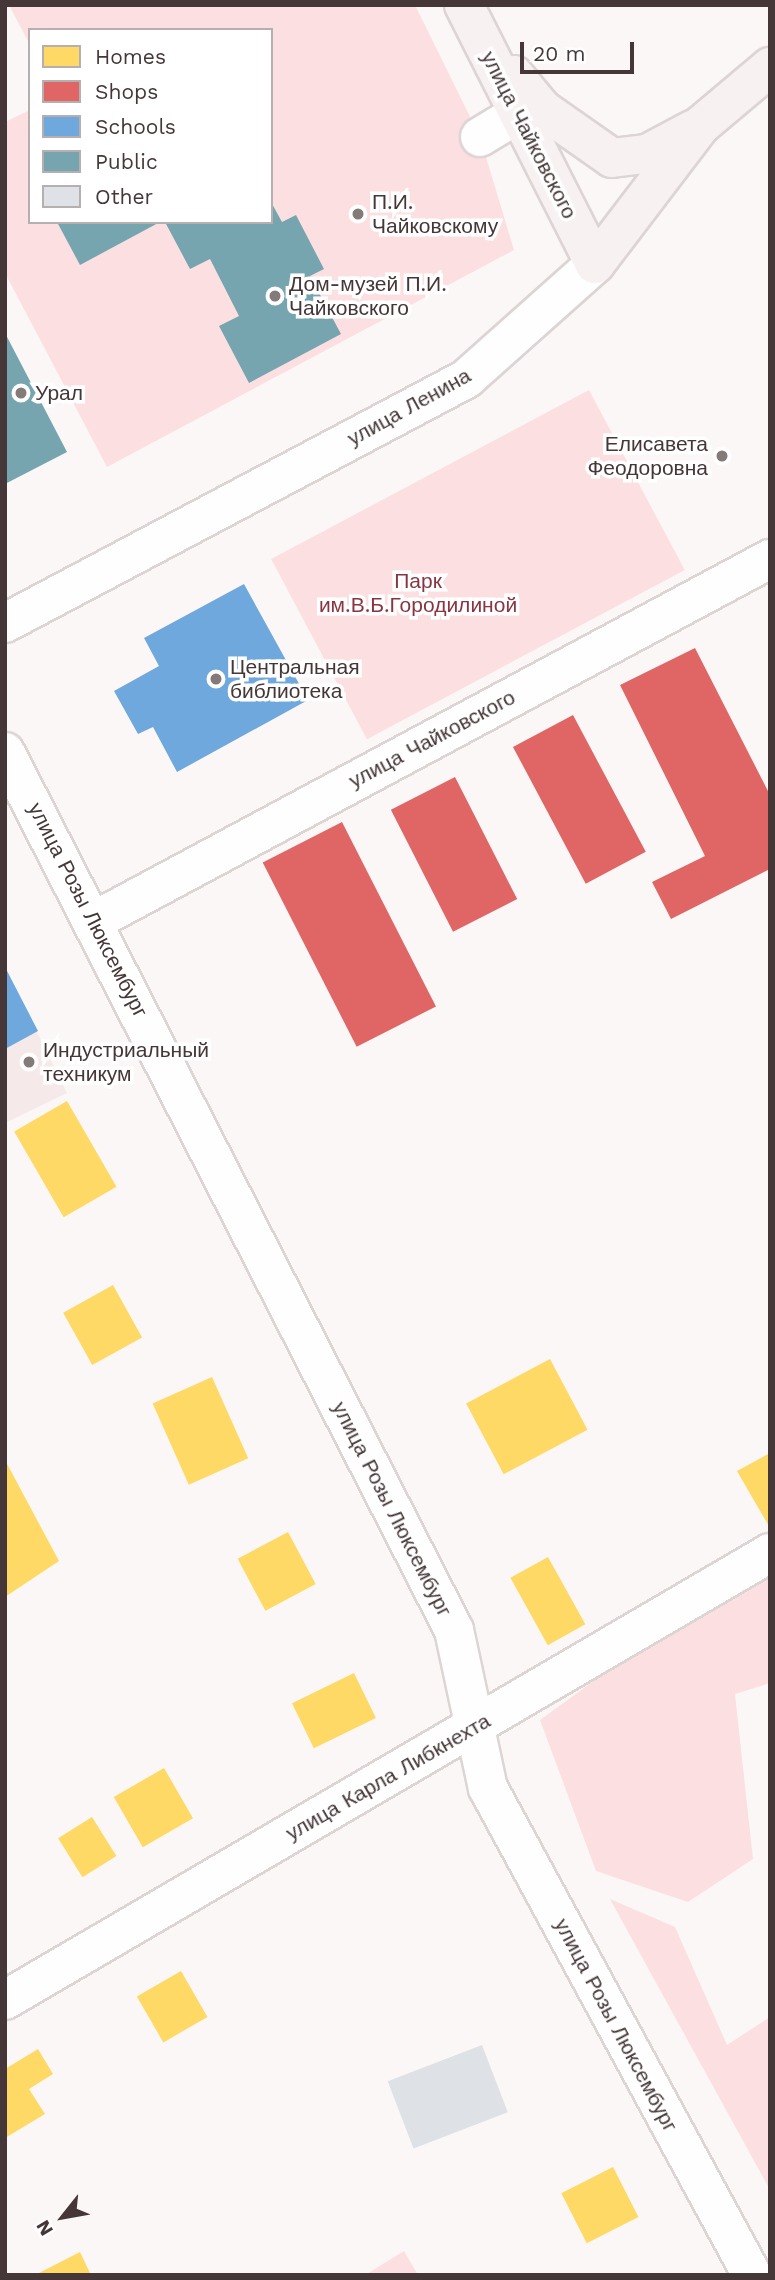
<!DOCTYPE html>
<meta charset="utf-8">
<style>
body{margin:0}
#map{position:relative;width:775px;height:2280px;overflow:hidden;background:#fbf7f7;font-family:"Work Sans",sans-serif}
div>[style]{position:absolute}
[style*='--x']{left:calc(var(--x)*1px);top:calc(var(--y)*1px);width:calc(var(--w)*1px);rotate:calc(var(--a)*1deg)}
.built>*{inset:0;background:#f6e9e9}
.green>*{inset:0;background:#fcdfe1;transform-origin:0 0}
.homes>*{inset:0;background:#ffd966;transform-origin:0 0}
.shops>*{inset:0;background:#e06666;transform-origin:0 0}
.schools>*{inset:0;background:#6fa8dc}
.public>*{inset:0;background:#76a5af}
.building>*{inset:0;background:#dee1e5;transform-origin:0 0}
.roads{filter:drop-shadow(2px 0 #ddd4d4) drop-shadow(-2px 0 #ddd4d4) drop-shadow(0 2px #ddd4d4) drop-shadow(0 -2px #ddd4d4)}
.minor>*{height:38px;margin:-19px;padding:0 19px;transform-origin:19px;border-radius:19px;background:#fefefe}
.major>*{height:38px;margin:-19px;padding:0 19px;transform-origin:19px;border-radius:19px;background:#f8f1f2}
.dots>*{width:19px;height:19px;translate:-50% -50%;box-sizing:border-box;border:4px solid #fff;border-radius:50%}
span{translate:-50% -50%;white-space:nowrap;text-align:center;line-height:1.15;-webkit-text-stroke:7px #fff;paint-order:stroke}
.street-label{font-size:21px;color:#453637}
.poi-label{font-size:21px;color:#453637}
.left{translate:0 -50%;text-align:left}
.right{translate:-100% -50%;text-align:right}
.park-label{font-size:21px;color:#8b3441}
.frame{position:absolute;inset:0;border:7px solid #453637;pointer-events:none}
.legend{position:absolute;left:28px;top:28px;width:245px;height:196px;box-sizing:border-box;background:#fff;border:2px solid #b5afaf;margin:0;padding:9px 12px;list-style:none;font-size:21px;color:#453637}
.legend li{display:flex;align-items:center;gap:14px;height:35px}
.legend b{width:35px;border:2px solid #b5afaf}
.north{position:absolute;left:28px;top:2182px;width:70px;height:70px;-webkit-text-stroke:5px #fff;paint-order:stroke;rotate:239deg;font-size:19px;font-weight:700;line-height:28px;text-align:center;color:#453637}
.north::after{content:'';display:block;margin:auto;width:24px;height:32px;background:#453637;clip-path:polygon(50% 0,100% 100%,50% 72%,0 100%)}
.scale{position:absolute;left:520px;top:42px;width:114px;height:32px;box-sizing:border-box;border:4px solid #453637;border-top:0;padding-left:9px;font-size:21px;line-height:24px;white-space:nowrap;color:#453637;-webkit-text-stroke:5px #fff;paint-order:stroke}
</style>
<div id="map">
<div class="built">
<div style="clip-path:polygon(5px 967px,67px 1093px,5px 1123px)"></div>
</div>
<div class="green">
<div style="clip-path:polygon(9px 5px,415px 5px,480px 137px,514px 250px,107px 467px,5px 273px,5px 122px,30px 110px,30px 222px,271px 222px,271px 30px,30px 30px,30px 45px)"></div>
<div style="left:589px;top:390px;width:204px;height:360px;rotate:62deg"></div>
<div style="clip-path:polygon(770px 1571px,770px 1683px,735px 1694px,753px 1859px,688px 1902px,596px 1871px,540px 1720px,664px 1630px)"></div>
<div style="clip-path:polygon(610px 1899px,675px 1927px,727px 2045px,770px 2017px,770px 2190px)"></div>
<div style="clip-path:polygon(404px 2251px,418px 2275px,365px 2275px)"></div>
</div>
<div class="homes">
<div style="left:67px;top:1101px;width:99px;height:61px;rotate:60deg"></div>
<div style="left:113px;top:1285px;width:60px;height:57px;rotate:61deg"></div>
<div style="left:550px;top:1359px;width:80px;height:95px;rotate:62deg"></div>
<div style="left:212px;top:1377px;width:89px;height:65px;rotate:66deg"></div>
<div style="clip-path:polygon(770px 1453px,770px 1528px,737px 1471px)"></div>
<div style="clip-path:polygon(5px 1460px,59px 1561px,5px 1597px)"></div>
<div style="left:288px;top:1532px;width:59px;height:57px;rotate:62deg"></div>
<div style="left:548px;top:1557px;width:77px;height:43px;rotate:61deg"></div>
<div style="left:354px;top:1673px;width:50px;height:69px;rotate:64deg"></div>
<div style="left:164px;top:1768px;width:58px;height:58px;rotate:60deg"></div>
<div style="left:92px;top:1817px;width:46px;height:40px;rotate:58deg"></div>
<div style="left:181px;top:1971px;width:53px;height:51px;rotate:60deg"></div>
<div style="clip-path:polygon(38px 2049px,53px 2074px,29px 2089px,45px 2114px,5px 2138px,5px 2069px)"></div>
<div style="left:613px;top:2167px;width:56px;height:58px;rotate:63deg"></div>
<div style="clip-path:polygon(80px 2252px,91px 2275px,35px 2275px)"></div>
</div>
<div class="shops">
<div style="clip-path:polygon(695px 648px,770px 795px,770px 869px,671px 919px,652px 882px,705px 856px,620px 685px)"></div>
<div style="left:573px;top:715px;width:155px;height:68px;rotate:62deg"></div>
<div style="left:455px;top:777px;width:137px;height:72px;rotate:63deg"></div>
<div style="left:342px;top:822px;width:207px;height:89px;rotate:63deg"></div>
</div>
<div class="schools">
<div style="clip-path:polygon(244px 584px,308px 700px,177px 772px,153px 727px,138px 734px,114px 691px,159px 666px,144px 638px)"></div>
<div style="clip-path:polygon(5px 967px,38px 1031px,5px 1049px)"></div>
</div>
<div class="public">
<div style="clip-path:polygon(271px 202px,282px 222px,296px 215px,324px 269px,310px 276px,341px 334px,249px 383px,219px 326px,239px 316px,210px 259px,190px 269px,165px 222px,271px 222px)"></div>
<div style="clip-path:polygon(57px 222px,160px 222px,80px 265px)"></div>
<div style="clip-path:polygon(5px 333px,67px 452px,5px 484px)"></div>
</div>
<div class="building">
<div style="left:482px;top:2045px;width:72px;height:101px;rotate:69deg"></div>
</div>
<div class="roads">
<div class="minor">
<div style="--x:480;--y:137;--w:44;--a:-31.2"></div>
<div style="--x:5;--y:623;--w:522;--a:-27.89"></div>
<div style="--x:466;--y:379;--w:173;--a:-41.7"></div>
<div style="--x:5;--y:752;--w:986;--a:62.92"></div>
<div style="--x:454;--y:1630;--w:162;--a:77.9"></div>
<div style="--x:488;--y:1788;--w:554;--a:61.54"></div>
<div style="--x:94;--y:921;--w:767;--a:-28.17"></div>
<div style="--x:5;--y:2000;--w:886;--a:-30.3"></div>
</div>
<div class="major">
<div style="--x:464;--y:5;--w:290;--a:63.2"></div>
<div style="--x:595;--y:264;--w:173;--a:-52.7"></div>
<div style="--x:700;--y:126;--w:92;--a:-40.1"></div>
<div style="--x:514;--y:75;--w:44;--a:50.5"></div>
<div style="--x:542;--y:109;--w:85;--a:35"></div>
<div style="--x:612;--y:158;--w:35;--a:-7"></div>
<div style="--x:647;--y:154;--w:51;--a:-28.1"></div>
</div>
</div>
<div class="dots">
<div style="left:358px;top:214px;background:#857a7a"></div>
<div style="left:275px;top:296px;background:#857a7a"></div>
<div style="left:21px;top:393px;background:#857a7a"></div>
<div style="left:722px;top:456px;background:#857a7a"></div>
<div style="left:216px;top:679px;background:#857a7a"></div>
<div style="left:29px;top:1062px;background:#857a7a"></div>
</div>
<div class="street-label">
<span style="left:529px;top:135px;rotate:63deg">улица Чайковского</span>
<span style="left:409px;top:407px;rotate:-29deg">улица Ленина</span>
<span style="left:432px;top:739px;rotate:-28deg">улица Чайковского</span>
<span style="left:88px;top:910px;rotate:63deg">улица Розы Люксембург</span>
<span style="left:392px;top:1509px;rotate:63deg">улица Розы Люксембург</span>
<span style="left:388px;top:1777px;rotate:-30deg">улица Карла Либкнехта</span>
<span style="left:616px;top:2025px;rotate:62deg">улица Розы Люксембург</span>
</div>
<div class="poi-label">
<span class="left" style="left:372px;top:214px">П.И.<br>Чайковскому</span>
<span class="left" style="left:289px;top:296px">Дом-музей П.И.<br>Чайковского</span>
<span class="left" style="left:35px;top:393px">Урал</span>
<span class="right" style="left:708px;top:456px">Елисавета<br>Феодоровна</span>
<span class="left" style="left:230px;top:679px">Центральная<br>библиотека</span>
<span class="left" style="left:43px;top:1062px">Индустриальный<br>техникум</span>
</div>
<div class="park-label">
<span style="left:418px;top:593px">Парк<br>им.В.Б.Городилиной</span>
</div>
<div class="frame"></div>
<ul class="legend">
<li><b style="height:19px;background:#ffd966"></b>Homes</li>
<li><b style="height:19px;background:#e06666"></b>Shops</li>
<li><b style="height:19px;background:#6fa8dc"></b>Schools</li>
<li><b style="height:19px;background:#76a5af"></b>Public</li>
<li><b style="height:19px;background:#dee1e5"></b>Other</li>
</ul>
<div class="north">N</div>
<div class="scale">20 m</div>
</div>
